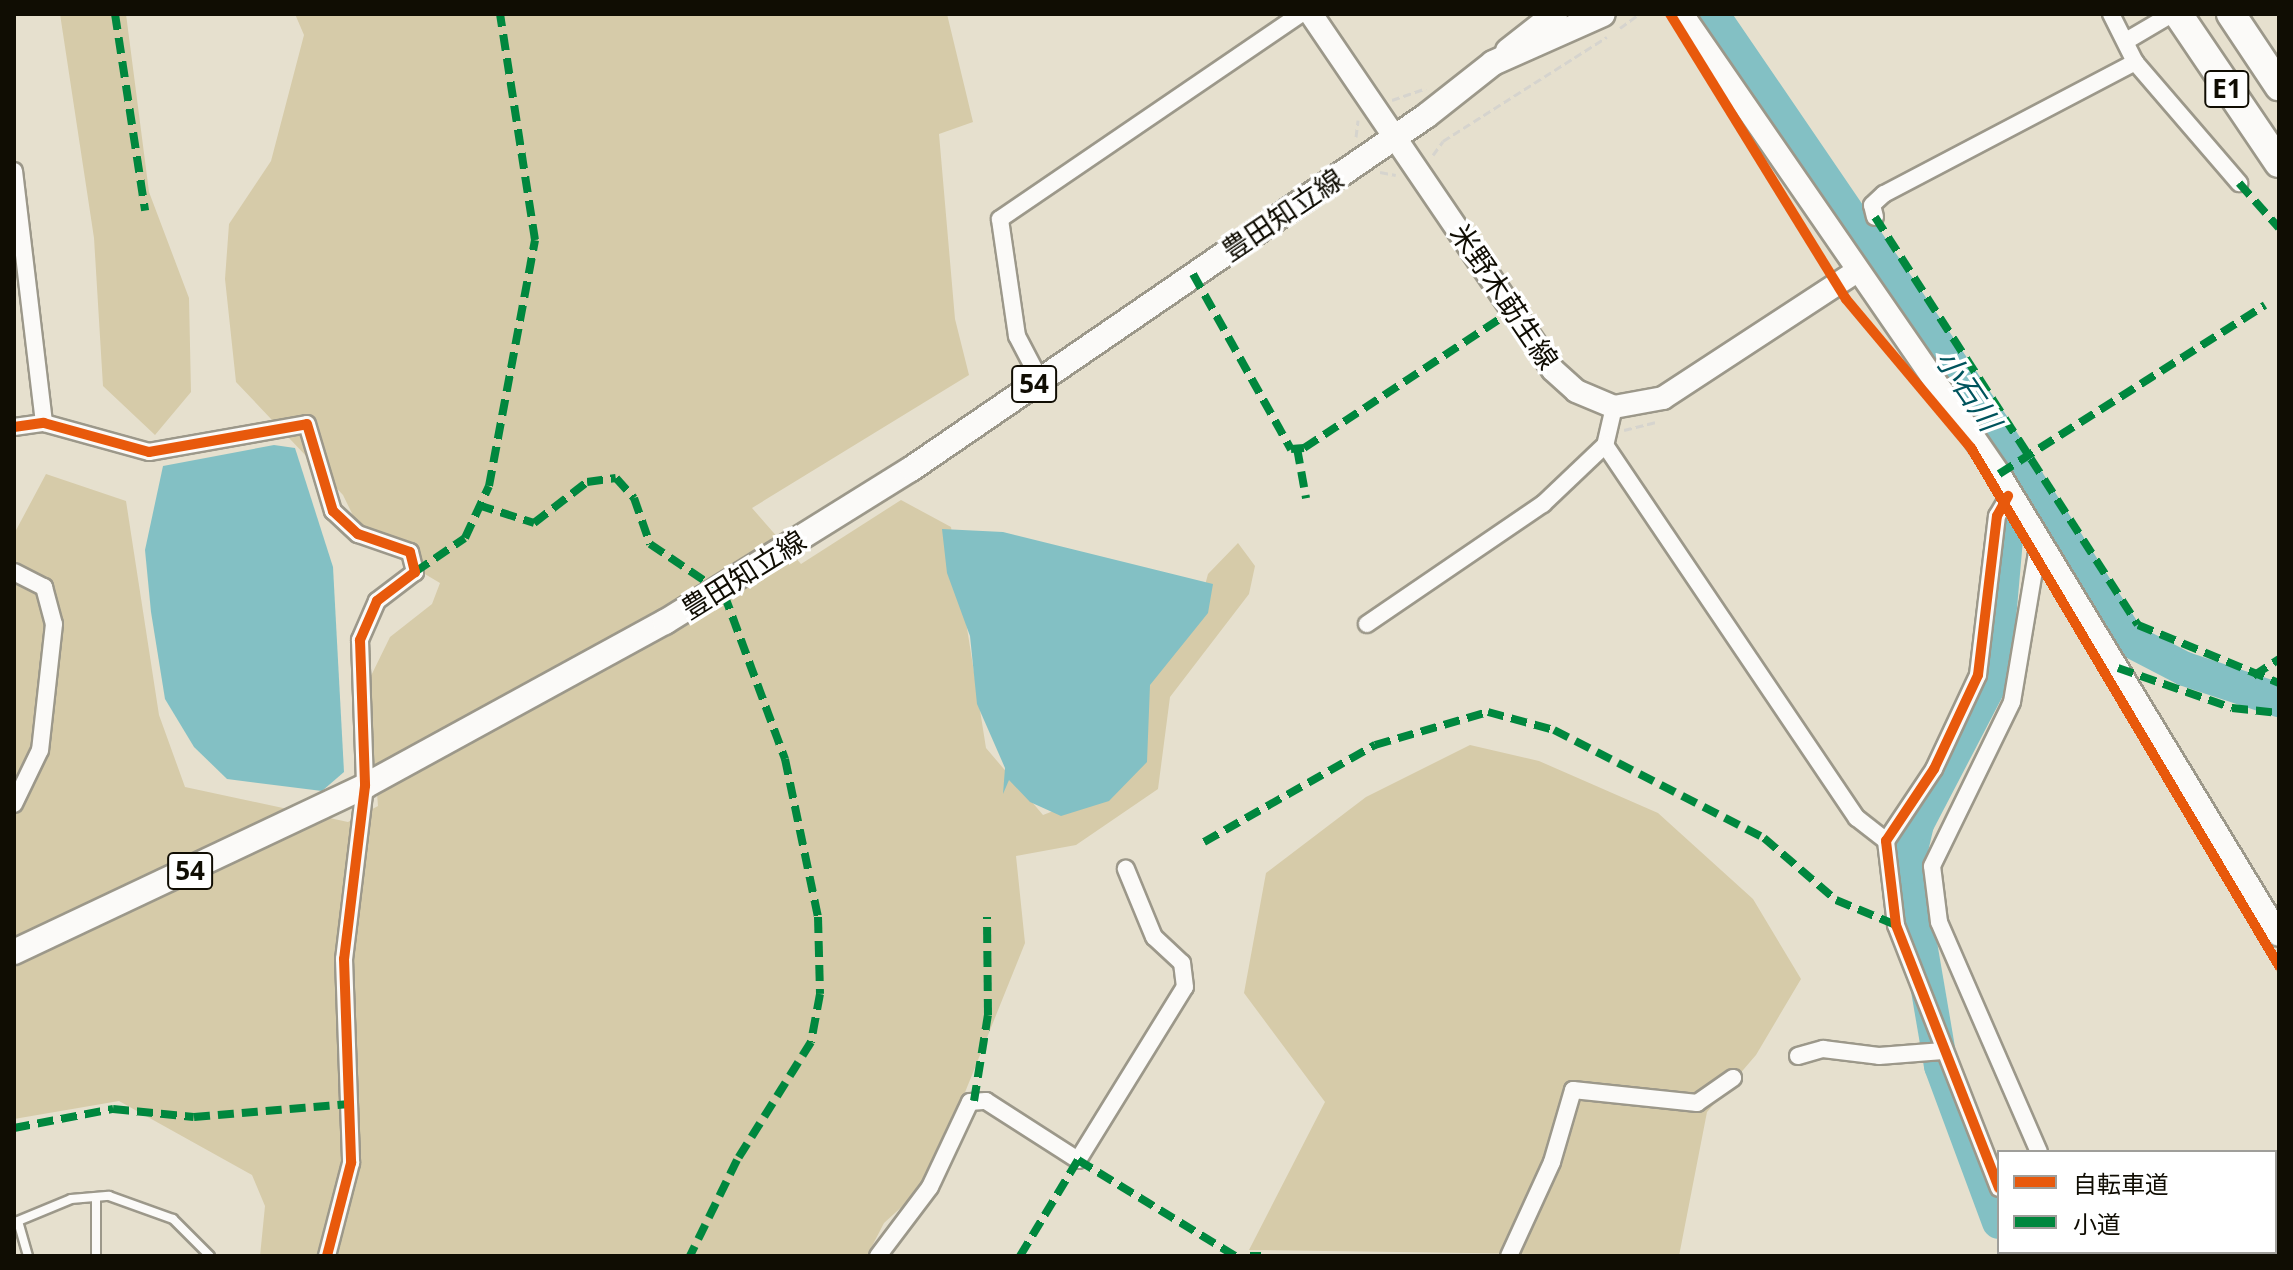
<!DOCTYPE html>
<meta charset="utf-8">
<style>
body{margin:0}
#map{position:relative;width:2293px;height:1270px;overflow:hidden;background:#e6e0ce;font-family:"Noto Sans","Noto Sans JP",sans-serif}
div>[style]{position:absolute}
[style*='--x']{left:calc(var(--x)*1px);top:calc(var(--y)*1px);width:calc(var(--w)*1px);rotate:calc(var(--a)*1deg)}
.green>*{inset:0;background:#d6cba9}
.water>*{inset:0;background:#83c0c4}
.stream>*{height:6px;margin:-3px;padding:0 3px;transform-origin:3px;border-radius:3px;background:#83c0c4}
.river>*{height:34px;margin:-17px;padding:0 17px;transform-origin:17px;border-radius:17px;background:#83c0c4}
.path>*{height:3px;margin-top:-1.5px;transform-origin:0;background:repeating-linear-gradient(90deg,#d6d4ce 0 8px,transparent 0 12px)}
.roads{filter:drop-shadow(2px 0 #9c988a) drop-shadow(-2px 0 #9c988a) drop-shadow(0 2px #9c988a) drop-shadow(0 -2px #9c988a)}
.lane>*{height:8px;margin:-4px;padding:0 4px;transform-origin:4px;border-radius:4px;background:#fbfaf8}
.street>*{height:16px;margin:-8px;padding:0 8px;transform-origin:8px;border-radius:8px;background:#fbfaf8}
.secondary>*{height:22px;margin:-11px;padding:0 11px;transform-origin:11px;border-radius:11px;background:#fbfaf8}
.primary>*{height:24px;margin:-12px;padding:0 12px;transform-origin:12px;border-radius:12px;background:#fbfaf8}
.highway>*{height:28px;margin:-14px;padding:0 14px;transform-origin:14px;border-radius:14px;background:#fbfaf8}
.quiet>*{height:8px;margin-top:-4px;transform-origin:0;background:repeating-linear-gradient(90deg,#00873e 0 16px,transparent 0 24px)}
.cycleway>*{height:10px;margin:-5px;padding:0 5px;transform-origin:5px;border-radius:5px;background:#e8590c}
span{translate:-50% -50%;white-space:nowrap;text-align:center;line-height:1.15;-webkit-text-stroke:7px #fff;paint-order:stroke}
.shield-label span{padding:2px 6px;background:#fff;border:2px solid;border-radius:6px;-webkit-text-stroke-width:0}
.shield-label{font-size:26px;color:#100d03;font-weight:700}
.street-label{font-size:28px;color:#100d03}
.water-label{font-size:30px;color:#00545d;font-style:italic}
.frame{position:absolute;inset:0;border:16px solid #100d03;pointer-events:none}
.legend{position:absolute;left:1997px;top:1150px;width:280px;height:104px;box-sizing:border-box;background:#fff;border:2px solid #9f9e9a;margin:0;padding:10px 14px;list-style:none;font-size:24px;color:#100d03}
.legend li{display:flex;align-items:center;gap:16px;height:40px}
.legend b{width:40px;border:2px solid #9f9e9a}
</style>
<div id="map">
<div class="green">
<div style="clip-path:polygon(60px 14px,126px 14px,149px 192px,189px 298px,191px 392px,155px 435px,103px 386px,94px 238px)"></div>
<div style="clip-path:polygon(295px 14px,947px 14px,973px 122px,939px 134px,955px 319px,969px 375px,752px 508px,801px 564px,901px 500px,951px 527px,986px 748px,1043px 815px,1097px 794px,1165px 634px,1200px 604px,1208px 574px,1238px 543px,1255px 566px,1249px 594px,1170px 697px,1158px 789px,1076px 845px,1016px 856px,1025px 943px,929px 1182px,884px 1223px,867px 1256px,260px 1256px,265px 1206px,252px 1175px,119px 1101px,14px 1119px,14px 534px,46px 474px,126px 501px,159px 715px,185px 787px,348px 822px,378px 806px,368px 682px,390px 637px,432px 604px,440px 583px,364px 538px,343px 495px,236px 382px,225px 279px,229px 224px,271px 161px,304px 35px)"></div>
<div style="clip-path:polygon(1470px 745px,1539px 761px,1658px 813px,1753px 899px,1801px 979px,1756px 1055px,1707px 1112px,1679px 1256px,1249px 1250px,1325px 1102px,1244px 993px,1266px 873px,1366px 797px)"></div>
</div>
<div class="water">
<div style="clip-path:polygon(274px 445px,295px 448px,333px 567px,344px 772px,322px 791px,227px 779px,194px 747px,165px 699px,151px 612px,145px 550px,163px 466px)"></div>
<div style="clip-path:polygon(942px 529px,1003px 532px,1213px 584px,1208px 613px,1150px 685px,1147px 762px,1109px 801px,1061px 816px,1030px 802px,1009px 780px,1003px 794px,1005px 768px,977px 704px,970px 636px,947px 573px)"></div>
</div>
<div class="stream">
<div style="--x:2050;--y:1252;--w:19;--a:12"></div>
</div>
<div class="river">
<div style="--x:1712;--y:14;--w:497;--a:55.7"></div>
<div style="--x:1992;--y:425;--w:255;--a:57.5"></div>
<div style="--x:2129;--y:640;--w:63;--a:27.4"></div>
<div style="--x:2185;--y:669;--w:99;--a:18.3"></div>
<div style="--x:1999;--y:1222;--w:166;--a:-110.4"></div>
<div style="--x:1941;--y:1066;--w:202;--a:-99.7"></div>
<div style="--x:1907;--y:867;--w:44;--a:-76.9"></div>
<div style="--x:1917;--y:824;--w:167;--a:-62.5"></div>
<div style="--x:1994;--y:676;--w:151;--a:-85"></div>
<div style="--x:2007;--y:526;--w:53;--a:-69.2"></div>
<div style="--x:2016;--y:1252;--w:4;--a:63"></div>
</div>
<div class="path">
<div style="--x:1620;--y:28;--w:24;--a:-36"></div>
<div style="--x:1392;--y:100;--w:36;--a:-19"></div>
<div style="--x:1356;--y:137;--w:17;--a:-83"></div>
<div style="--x:1433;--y:155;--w:17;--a:-54"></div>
<div style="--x:1443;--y:141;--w:194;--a:-32.4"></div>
<div style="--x:1380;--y:172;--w:16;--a:11"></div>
<div style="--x:1624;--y:430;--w:32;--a:-14"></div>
</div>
<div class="roads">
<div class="lane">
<div style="--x:96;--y:1197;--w:59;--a:90"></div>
<div style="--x:28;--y:1256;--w:36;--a:-106"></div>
<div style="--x:18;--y:1221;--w:57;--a:-22.5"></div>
<div style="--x:71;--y:1199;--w:38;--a:-5"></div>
<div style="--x:109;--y:1196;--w:68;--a:19.8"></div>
<div style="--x:173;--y:1219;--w:52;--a:45"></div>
</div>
<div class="street">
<div style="--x:2111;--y:14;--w:54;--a:63.4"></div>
<div style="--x:2135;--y:62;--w:160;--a:49.3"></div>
<div style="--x:2126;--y:41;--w:53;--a:-30.4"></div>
<div style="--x:14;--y:171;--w:254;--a:83.2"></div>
<div style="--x:1875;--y:217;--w:12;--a:-104"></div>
<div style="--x:1872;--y:205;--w:16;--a:-43"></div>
<div style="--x:1884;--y:194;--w:284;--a:-27.7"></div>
<div style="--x:1040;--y:380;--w:50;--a:-117.6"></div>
<div style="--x:1017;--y:336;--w:118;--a:-98.3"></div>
<div style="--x:1000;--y:219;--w:364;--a:-34.3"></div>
<div style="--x:1614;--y:407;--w:39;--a:103"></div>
<div style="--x:1605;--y:445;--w:450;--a:56"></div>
<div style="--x:1857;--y:818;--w:37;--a:38"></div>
<div style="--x:14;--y:427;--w:30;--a:-8"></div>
<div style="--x:44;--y:423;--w:109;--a:15.4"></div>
<div style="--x:149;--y:452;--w:160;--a:-10"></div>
<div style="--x:307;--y:424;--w:91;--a:73.4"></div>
<div style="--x:333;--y:511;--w:34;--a:43"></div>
<div style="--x:358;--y:534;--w:55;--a:19.1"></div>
<div style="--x:410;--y:552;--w:21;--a:76"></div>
<div style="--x:415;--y:572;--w:48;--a:142.7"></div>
<div style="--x:377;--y:601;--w:43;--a:113.6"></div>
<div style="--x:360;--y:640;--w:146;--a:88"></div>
<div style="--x:365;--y:786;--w:174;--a:96.9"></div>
<div style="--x:344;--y:959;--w:204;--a:88"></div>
<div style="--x:351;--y:1163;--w:96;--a:104.5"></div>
<div style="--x:14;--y:572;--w:34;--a:27"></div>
<div style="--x:44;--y:587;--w:38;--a:75"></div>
<div style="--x:54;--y:624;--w:127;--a:96.3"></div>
<div style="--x:40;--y:750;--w:60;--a:115.7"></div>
<div style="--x:1367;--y:624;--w:213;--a:-34.3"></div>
<div style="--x:1543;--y:504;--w:86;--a:-43.6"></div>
<div style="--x:1798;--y:1056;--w:26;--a:-16"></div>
<div style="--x:1823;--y:1049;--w:56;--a:7.1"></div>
<div style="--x:1879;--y:1056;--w:64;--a:-4.5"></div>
<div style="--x:2039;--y:1152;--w:251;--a:-113.5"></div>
<div style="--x:1939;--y:922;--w:56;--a:-97.1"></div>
<div style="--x:1932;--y:866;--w:182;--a:-64"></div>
<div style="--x:2012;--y:702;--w:164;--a:-80.5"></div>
<div style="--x:1999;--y:1188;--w:282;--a:-111.4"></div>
<div style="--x:1896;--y:925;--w:85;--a:-96.8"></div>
<div style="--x:1886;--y:841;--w:87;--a:-56.3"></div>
<div style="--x:1934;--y:769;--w:104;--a:-64.9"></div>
<div style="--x:1978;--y:675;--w:160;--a:-83.2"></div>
<div style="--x:1997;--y:516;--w:27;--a:-59"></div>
<div style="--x:2034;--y:1252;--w:4;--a:90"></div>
<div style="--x:2071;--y:1252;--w:4;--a:76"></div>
<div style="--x:878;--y:1256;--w:86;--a:-53"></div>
<div style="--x:930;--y:1187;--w:94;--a:-64.8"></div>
<div style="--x:970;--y:1102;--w:16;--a:-4"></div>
<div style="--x:986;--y:1101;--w:109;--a:32.7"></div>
<div style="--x:1078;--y:1160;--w:203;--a:-58.3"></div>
<div style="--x:1185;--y:987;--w:24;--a:-97"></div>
<div style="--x:1182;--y:963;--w:38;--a:-137"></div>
<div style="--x:1154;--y:937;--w:74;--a:-112.4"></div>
<div style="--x:1509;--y:1256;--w:103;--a:-65.4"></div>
<div style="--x:1552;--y:1162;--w:75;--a:-73.7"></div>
<div style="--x:1573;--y:1090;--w:125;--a:6"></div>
<div style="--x:1697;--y:1103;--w:44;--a:-34.8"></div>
</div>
<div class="secondary">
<div style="--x:1311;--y:14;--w:430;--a:55.8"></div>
<div style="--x:1553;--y:370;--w:31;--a:42"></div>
<div style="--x:1576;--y:391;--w:41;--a:22.8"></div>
<div style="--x:1614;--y:407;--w:50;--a:-10.4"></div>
<div style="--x:1663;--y:398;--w:228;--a:-33.2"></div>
<div style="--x:1682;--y:14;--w:559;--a:55.43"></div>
<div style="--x:1999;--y:474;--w:539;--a:58.73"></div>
</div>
<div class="primary">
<div style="--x:1508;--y:51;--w:60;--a:-38.2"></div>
<div style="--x:14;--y:952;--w:388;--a:-25.3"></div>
<div style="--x:365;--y:786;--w:342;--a:-28.7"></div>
<div style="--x:665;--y:622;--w:290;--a:-31.9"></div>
<div style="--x:911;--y:469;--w:624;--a:-34.43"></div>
<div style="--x:1426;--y:116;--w:85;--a:-38.3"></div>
<div style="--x:1493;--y:63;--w:120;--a:-24"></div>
</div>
<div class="highway">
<div style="--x:2178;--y:14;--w:180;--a:55.9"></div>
<div style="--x:2231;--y:14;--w:87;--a:56.3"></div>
</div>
</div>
<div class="quiet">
<div style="--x:115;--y:14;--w:199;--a:81.3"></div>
<div style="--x:2239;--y:183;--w:60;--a:48.4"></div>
<div style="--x:1875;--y:217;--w:485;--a:57.2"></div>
<div style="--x:2138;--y:625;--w:152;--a:22.4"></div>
<div style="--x:1193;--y:274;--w:201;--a:60.8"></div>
<div style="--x:1291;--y:449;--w:13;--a:-4"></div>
<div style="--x:1304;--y:448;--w:250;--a:-33.4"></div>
<div style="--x:1297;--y:448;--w:51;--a:79.8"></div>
<div style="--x:1999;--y:474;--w:315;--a:-32.4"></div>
<div style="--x:478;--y:505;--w:59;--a:17.8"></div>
<div style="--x:534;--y:523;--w:67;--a:-37.7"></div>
<div style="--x:587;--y:482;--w:29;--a:-8"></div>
<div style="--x:616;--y:478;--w:27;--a:48"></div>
<div style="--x:634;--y:498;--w:49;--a:70.8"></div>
<div style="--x:650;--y:544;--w:89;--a:34"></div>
<div style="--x:724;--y:594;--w:176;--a:69.7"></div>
<div style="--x:785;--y:759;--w:161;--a:78.2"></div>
<div style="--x:818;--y:917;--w:77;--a:88.5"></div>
<div style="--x:820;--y:994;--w:49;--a:100.6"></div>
<div style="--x:811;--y:1042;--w:139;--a:122.1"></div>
<div style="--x:737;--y:1160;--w:107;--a:116.1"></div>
<div style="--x:415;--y:572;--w:60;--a:-34.2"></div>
<div style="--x:465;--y:538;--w:57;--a:-65.2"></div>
<div style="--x:489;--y:486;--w:250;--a:-79.4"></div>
<div style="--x:535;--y:240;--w:229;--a:-98.8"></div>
<div style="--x:2118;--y:668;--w:121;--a:19.3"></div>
<div style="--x:2232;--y:708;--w:47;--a:6.1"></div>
<div style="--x:2253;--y:676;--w:31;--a:-33"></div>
<div style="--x:1204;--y:842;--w:197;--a:-29.6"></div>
<div style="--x:1375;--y:745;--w:118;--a:-16.3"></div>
<div style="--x:1488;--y:712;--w:68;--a:15.3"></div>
<div style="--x:1554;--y:730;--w:236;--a:27.2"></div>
<div style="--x:1764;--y:838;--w:95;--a:40.7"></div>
<div style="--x:1836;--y:900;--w:65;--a:22.6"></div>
<div style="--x:974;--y:1101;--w:87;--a:-80.8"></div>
<div style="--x:988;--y:1015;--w:98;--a:-90.6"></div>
<div style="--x:14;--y:1128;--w:101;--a:-10.9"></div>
<div style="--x:113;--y:1109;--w:81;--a:5.6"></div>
<div style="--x:194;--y:1117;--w:156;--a:-4.8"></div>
<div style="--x:1020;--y:1256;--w:112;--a:-58.9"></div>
<div style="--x:1078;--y:1160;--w:184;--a:31.4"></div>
<div style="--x:1250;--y:1256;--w:11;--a:0"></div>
</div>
<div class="cycleway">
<div style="--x:1670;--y:14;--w:335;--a:58.3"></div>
<div style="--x:1846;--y:299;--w:194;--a:50"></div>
<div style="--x:1971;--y:448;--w:603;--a:59.26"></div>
<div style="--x:14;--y:427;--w:30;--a:-8"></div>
<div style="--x:44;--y:423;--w:109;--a:15.4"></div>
<div style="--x:149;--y:452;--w:160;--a:-10"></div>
<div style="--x:307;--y:424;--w:91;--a:73.4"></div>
<div style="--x:333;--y:511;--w:34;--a:43"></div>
<div style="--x:358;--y:534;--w:55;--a:19.1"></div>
<div style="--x:410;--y:552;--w:21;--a:76"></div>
<div style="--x:415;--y:572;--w:48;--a:142.7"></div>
<div style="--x:377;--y:601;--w:43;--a:113.6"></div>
<div style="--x:360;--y:640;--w:146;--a:88"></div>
<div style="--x:365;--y:786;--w:174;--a:96.9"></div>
<div style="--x:344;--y:959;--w:204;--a:88"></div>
<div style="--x:351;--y:1163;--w:96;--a:104.5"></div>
<div style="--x:1999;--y:1188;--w:282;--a:-111.4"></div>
<div style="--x:1896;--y:925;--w:85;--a:-96.8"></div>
<div style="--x:1886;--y:841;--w:87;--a:-56.3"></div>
<div style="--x:1934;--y:769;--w:104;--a:-64.9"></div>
<div style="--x:1978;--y:675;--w:160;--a:-83.2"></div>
<div style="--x:1997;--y:516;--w:23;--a:-61"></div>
</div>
<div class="shield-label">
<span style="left:2227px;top:89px">E1</span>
<span style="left:1034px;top:384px">54</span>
<span style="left:190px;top:871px">54</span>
</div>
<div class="street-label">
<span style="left:1282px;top:214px;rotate:-34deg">豊田知立線</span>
<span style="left:1505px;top:296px;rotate:56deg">米野木莇生線</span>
<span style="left:743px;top:574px;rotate:-32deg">豊田知立線</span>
</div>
<div class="water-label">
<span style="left:1968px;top:390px;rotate:56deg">小石川</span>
</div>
<div class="frame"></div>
<ul class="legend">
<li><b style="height:10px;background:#e8590c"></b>自転車道</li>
<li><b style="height:10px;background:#00873e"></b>小道</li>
</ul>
</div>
